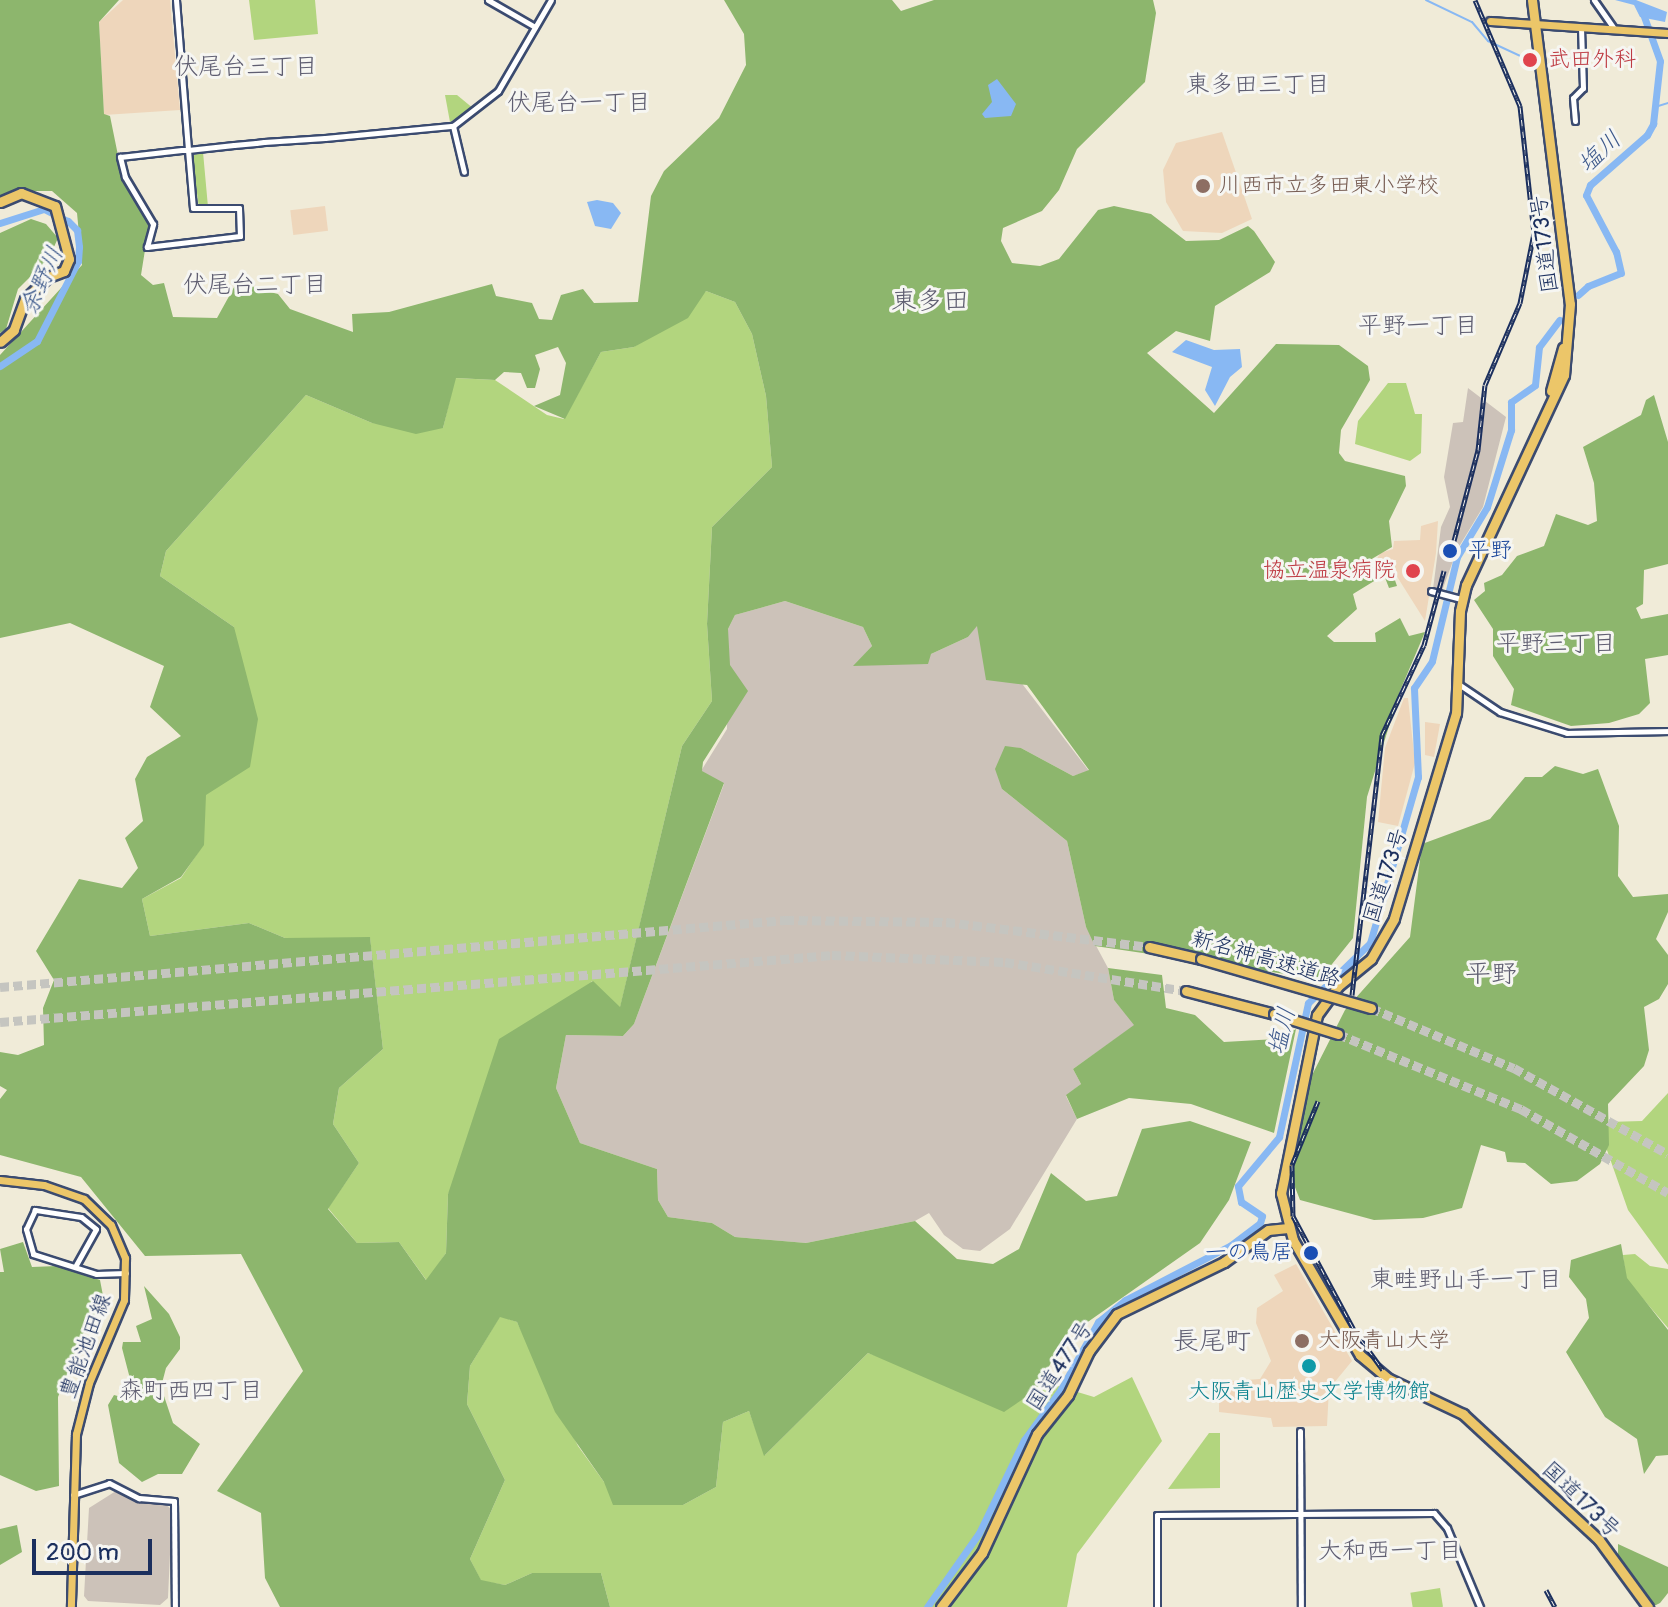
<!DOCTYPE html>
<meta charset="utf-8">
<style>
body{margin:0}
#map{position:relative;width:1668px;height:1607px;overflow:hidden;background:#f0ebd8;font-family:Pangolin,"Klee One",sans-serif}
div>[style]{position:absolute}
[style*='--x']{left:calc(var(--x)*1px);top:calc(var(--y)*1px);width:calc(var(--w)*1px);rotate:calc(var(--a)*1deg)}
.built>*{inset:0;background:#eed6bb;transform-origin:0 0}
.industrial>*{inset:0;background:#ccc2b9}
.green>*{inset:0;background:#b2d57e;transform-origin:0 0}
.forest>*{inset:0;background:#8db66d}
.water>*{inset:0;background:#88b8f3}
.stream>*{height:2px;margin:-1px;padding:0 1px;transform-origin:1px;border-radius:1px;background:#88b8f3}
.river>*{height:7px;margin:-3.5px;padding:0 3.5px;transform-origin:3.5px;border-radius:3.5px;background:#88b8f3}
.highway-tunnel>*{height:9px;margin-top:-4.5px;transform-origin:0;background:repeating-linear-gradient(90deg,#c5c5c0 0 9px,transparent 0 13.5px)}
.roads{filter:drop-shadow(2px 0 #3b4b70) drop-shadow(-2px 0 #3b4b70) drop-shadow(0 2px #3b4b70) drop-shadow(0 -2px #3b4b70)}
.minor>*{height:5px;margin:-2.5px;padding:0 2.5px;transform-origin:2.5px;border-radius:2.5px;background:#fff}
.major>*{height:7px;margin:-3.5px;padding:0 3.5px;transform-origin:3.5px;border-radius:3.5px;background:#ecc669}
.highway>*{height:9px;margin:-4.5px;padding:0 4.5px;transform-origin:4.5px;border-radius:4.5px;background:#ecc669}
.rail>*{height:5px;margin-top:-2.5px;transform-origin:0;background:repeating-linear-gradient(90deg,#f6f6f2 0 6px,#1b2f5e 0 12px);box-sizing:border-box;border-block:2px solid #1b2f5e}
.bridges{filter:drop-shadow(2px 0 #3b4b70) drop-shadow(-2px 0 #3b4b70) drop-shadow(0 2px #3b4b70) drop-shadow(0 -2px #3b4b70)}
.highway-bridge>*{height:9px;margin:-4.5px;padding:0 4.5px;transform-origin:4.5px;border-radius:4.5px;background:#ecc669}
.dots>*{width:22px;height:22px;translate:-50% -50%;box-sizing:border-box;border:4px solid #f6f6f2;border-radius:50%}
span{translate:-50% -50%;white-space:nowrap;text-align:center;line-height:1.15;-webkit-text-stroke:6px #f6f6f2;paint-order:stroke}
.health-label{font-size:22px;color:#be3a42}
.left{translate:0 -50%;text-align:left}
.right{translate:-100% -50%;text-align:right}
.education-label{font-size:22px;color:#785e54}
.street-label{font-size:22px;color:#1b2f5e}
.transit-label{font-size:22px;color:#164399}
.culture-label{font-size:22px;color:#0d838f}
.neighbourhood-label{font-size:24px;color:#5f5e71}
.water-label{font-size:24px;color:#3c588b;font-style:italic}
.quarter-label{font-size:26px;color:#5f5e71}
.scale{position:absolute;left:32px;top:1539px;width:120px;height:36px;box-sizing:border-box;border:4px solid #1b2f5e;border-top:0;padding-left:10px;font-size:24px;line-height:28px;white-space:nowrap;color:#1b2f5e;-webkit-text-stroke:6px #f6f6f2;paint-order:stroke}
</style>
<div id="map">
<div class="built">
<div style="clip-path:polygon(123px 0,170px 0,180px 110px,104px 115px,99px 22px)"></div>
<div style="clip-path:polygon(1222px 132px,1252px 219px,1222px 233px,1183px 231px,1166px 202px,1163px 170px,1176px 143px)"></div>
<div style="left:325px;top:206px;width:25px;height:35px;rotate:83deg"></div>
<div style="clip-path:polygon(1438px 521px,1436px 553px,1425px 621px,1391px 567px,1376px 561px,1380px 553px,1393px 549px,1394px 541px,1420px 540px,1421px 526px)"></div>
<div style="clip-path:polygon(1404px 698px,1408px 698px,1415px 763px,1398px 826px,1378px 822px,1385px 748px)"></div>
<div style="clip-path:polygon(1425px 722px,1440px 724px,1434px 757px,1425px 755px)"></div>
<div style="clip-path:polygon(1296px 1264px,1352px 1361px,1329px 1389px,1327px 1426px,1273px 1427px,1271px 1418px,1219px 1412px,1219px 1400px,1232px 1381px,1260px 1379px,1271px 1361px,1256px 1323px,1257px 1308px,1283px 1291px,1274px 1275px)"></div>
</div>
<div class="industrial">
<div style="clip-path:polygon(1468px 388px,1506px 417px,1483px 507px,1457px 550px,1442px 591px,1433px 589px,1441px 527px,1450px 507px,1444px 477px,1453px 423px,1463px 422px)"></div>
<div style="clip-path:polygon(785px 601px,863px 627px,872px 646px,854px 666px,931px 654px,968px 637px,977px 625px,1089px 771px,1073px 776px,1021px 748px,1002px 789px,1067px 841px,1086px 927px,1108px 968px,1114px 1000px,1135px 1025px,1073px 1069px,1081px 1084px,1066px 1096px,1077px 1119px,1010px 1229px,980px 1251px,963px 1249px,944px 1235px,929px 1213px,915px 1221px,806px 1243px,735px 1237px,712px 1223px,668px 1217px,658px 1200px,657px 1169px,580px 1143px,556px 1088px,566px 1035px,623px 1036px,634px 1024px,724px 784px,701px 771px,727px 729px,728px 629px,735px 615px)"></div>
<div style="clip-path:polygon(116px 1491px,139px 1502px,164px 1503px,172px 1510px,168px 1598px,160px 1605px,88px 1601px,84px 1596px,89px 1508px)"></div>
</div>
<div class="green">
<div style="clip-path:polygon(249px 0,315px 0,318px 34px,254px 40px)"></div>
<div style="clip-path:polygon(445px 95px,457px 95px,474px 109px,450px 122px)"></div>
<div style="clip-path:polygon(203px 152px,208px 207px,199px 208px,192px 156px)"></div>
<div style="clip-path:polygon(706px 291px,735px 302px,752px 334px,766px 396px,772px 467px,712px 527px,707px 624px,712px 701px,682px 746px,620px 1008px,592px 981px,448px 1194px,446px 1253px,427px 1281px,399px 1242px,357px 1243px,328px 1208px,359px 1163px,333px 1124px,339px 1088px,383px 1049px,370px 938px,285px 938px,249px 923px,150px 936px,142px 899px,181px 878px,203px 845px,205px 795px,234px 627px,160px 576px,166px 551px,306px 395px,372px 423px,443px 428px,455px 378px,495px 380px,547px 415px,564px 419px,601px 352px,634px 347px)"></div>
<div style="clip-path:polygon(1388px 383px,1406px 383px,1415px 414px,1422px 414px,1421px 453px,1410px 461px,1355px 444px,1358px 421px)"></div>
<div style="clip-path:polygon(1668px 1093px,1668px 1265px,1628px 1210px,1601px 1133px,1607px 1122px,1642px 1121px)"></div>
<div style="clip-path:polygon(1635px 1254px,1650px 1266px,1668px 1269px,1668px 1328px,1626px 1279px,1623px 1255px)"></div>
<div style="clip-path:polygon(500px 1316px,517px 1322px,578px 1446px,604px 1482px,683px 1505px,716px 1487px,723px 1422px,749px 1411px,765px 1455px,868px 1353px,1014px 1402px,1051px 1384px,1094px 1397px,1132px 1377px,1162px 1441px,1077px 1554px,1067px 1607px,610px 1607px,601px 1573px,532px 1573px,505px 1585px,481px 1581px,470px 1559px,505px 1480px,467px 1404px,470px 1366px)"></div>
<div style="clip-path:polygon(1209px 1433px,1220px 1433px,1220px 1488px,1168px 1489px)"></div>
<div style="left:1440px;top:1588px;width:19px;height:30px;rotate:81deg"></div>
</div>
<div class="forest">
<div style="clip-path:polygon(evenodd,0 0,119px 0,99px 22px,104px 114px,110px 116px,123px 180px,149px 225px,141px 275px,153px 285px,164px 283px,173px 317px,217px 318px,238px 280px,250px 279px,254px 288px,278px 294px,290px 309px,353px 332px,352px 314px,389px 312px,492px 284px,496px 296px,532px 303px,539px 319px,552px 320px,561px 295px,583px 289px,594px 303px,638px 302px,651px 196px,664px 171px,719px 118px,746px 65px,744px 34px,724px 0,892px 0,901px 11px,934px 0,1153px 0,1156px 13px,1145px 82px,1077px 149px,1059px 190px,1042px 211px,1003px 228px,1001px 241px,1012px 263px,1040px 266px,1059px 259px,1098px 210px,1114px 206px,1151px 214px,1186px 241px,1219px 240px,1248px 226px,1254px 231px,1275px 262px,1270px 272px,1215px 306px,1210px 341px,1176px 331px,1147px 353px,1214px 413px,1276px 344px,1339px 345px,1368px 366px,1370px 380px,1341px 430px,1339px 453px,1345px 461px,1405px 476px,1406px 486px,1389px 521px,1392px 547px,1370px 560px,1373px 566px,1391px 569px,1397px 586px,1389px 588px,1384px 575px,1353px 594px,1357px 609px,1327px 636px,1334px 642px,1376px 642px,1375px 633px,1400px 618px,1409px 636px,1425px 632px,1400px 691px,1367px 797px,1353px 938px,1320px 979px,1095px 946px,1086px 927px,1067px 841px,1002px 789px,995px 769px,1005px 746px,1021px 748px,1073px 776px,1089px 770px,1027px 685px,986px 680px,977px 626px,968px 637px,931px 654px,928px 664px,853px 666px,872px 646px,863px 627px,785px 601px,735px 615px,728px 629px,730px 665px,748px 691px,703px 762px,702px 771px,724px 783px,634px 1024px,623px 1036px,566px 1035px,556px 1088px,580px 1143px,657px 1169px,658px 1200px,668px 1217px,712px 1223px,735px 1237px,806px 1243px,915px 1221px,957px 1259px,993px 1264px,1019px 1249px,1051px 1173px,1086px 1201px,1117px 1196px,1142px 1129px,1190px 1121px,1251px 1142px,1229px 1200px,1200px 1243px,1065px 1338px,1035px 1391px,1004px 1412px,868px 1353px,764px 1456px,749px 1411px,723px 1422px,716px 1487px,683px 1505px,613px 1505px,604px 1482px,555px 1412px,517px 1322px,500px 1317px,470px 1366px,467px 1404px,505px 1480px,470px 1559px,481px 1580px,505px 1585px,532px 1573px,601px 1573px,610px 1607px,280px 1607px,265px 1578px,261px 1513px,217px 1491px,303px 1371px,241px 1254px,145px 1256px,81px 1177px,0 1155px,0 1099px,7px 1090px,0 1086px,0 1052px,18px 1055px,44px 1045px,43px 1008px,54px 980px,36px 951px,79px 879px,122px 888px,138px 868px,125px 838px,143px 821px,135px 779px,147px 757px,181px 736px,150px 707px,164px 666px,70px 623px,0 638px,0 355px,82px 265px,77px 213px,52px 191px,14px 191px,0 198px,0 0,706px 291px,735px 302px,752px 334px,766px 396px,772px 467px,712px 527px,707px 624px,712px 701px,682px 746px,620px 1007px,593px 981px,499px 1039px,448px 1194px,446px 1253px,426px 1280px,399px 1242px,357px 1243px,328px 1209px,359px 1163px,333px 1124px,339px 1088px,383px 1049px,370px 937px,285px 938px,249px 923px,150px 936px,142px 899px,181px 877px,204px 845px,206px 795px,250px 767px,258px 719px,234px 627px,160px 576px,166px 551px,306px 395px,372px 423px,416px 434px,443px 428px,456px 378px,495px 380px,504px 372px,521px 373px,527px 388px,535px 388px,540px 369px,535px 355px,558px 347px,566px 363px,560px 395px,534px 406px,565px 419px,601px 352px,634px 347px,688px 318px,706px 291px)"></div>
<div style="clip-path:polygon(31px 219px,46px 224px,58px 238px,49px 258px,18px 289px,6px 329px,0 333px,0 233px)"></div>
<div style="clip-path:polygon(1654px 395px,1668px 442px,1668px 564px,1644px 570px,1643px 604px,1636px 608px,1641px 619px,1668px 614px,1668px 655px,1645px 659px,1650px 703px,1639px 714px,1609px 723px,1571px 726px,1511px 705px,1514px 689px,1493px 656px,1493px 629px,1474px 600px,1485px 591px,1484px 583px,1502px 575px,1517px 556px,1544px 546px,1556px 514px,1588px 525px,1597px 521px,1594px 483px,1583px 447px,1641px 415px,1646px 400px)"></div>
<div style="clip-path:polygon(1555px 766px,1583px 774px,1598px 769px,1619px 826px,1618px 876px,1633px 897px,1668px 894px,1668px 912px,1656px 939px,1668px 955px,1668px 984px,1659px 999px,1644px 1007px,1649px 1050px,1644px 1066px,1608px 1104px,1609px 1145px,1600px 1164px,1577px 1181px,1551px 1184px,1525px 1163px,1507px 1162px,1505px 1152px,1481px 1145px,1462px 1208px,1423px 1218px,1374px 1220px,1300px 1200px,1291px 1177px,1308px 1083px,1345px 1010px,1410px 937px,1422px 844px,1490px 819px,1525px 777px,1542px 777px)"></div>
<div style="clip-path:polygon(1108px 968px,1162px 975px,1166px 1008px,1195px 1015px,1224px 1042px,1278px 1039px,1296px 1029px,1274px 1133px,1191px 1104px,1129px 1098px,1077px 1119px,1066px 1095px,1081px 1084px,1073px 1069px,1134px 1025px,1114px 1000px)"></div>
<div style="clip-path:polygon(23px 1242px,32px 1267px,57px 1266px,100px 1280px,105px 1306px,84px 1332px,58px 1397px,59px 1486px,36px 1491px,0 1475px,0 1272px,4px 1272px,0 1249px)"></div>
<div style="clip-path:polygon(1621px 1244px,1627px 1278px,1668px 1330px,1668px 1455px,1656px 1456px,1644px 1474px,1637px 1439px,1605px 1417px,1566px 1352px,1589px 1318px,1586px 1299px,1569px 1277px,1571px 1260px)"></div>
<div style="clip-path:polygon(144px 1286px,169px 1314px,180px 1337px,180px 1349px,166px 1368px,161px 1387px,173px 1423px,200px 1444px,182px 1474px,158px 1474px,142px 1482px,119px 1463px,108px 1405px,114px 1395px,132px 1400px,134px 1394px,122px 1348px,123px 1342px,141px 1342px,136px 1326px,152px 1319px)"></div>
<div style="clip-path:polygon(17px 1525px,22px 1552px,0 1565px,0 1529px)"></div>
<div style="clip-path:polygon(1618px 1544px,1668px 1567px,1668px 1593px,1660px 1603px,1654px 1606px,1618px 1555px)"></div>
</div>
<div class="water">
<div style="clip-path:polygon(1615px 0,1636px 0,1667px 12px,1665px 22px,1640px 17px,1634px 5px)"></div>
<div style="clip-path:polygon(997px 79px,1016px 104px,1011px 116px,985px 118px,982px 114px,992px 102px,988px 85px)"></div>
<div style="clip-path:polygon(597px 200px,613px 203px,621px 213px,611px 229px,595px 226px,587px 202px)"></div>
<div style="clip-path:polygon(1186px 340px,1214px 350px,1240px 349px,1242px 367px,1230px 377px,1215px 406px,1205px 390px,1212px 367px,1172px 352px)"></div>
</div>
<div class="stream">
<div style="--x:1426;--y:0;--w:51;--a:25.6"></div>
<div style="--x:1472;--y:22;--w:25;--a:50"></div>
<div style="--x:1488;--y:41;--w:45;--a:24.9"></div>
<div style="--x:1655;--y:107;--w:14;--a:-17"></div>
</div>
<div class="river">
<div style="--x:0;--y:223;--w:46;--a:-17.7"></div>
<div style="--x:44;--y:209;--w:27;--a:27"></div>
<div style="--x:68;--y:221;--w:13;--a:45"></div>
<div style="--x:77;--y:230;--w:17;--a:83"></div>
<div style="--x:79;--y:247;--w:14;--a:94"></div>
<div style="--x:78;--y:261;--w:90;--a:117.1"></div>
<div style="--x:37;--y:341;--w:45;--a:146"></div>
<div style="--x:1578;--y:295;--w:13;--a:-42"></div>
<div style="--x:1588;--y:286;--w:35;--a:-22"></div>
<div style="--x:1621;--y:273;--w:22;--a:-103"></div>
<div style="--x:1616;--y:252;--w:64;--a:-117.8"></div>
<div style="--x:1586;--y:195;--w:11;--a:-68"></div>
<div style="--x:1590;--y:185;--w:76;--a:-41.3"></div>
<div style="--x:1647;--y:135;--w:13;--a:-61"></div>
<div style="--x:1653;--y:124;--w:63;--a:-83.7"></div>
<div style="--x:1660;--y:61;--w:53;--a:-109.8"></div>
<div style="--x:927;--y:1607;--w:90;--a:-54.9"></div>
<div style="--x:979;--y:1533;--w:103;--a:-64.2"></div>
<div style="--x:1024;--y:1440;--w:63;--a:-54"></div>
<div style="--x:1061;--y:1389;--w:77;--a:-61.1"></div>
<div style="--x:1098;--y:1322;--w:35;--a:-39"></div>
<div style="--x:1125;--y:1300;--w:119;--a:-27.4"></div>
<div style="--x:1231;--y:1245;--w:36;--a:-37"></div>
<div style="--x:1260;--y:1223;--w:7;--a:-74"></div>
<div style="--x:1262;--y:1216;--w:25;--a:-146"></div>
<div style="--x:1241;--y:1202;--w:16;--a:-101"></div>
<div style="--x:1238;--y:1186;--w:64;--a:-50.1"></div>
<div style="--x:1279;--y:1137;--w:137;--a:-77.8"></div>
<div style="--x:1308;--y:1003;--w:86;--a:-44.1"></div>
<div style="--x:1370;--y:943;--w:173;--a:-73.9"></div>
<div style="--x:1418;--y:777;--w:89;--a:-92.6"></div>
<div style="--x:1414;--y:688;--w:32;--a:-56"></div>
<div style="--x:1432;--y:661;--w:107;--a:-76.5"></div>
<div style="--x:1457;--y:557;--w:58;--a:-59"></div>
<div style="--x:1487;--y:507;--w:81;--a:-72.7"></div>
<div style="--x:1511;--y:430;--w:28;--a:-90"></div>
<div style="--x:1511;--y:402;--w:29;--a:-35"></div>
<div style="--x:1535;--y:385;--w:38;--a:-84"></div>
<div style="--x:1539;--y:347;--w:34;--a:-53"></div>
</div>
<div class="highway-tunnel">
<div style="--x:0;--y:987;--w:788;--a:-4.88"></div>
<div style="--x:785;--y:920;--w:161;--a:0.7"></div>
<div style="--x:946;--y:922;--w:205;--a:7"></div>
<div style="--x:1371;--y:1008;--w:155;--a:22.8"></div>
<div style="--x:1514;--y:1068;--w:176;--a:29.2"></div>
<div style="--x:0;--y:1022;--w:835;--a:-4.6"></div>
<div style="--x:832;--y:955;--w:173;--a:2.3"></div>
<div style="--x:1005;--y:962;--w:183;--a:9.1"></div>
<div style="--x:1338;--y:1034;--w:198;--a:22.3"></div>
<div style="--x:1521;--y:1109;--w:169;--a:29.7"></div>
</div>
<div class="roads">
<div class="minor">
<div style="--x:176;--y:0;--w:150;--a:85.4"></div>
<div style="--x:188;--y:150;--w:58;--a:85.1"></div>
<div style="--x:193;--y:208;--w:46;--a:0"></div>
<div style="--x:239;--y:208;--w:28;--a:88"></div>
<div style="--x:240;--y:236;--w:94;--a:173.3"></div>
<div style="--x:147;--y:247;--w:24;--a:-75"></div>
<div style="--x:153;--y:224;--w:55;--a:-120.8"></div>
<div style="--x:125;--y:177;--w:21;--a:-104"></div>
<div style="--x:120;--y:157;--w:62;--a:-6.4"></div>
<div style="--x:182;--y:150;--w:6;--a:0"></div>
<div style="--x:188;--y:150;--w:46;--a:-6.2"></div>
<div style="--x:234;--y:145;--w:22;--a:-5"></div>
<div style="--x:256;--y:143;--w:8;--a:-7"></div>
<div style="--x:264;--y:142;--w:61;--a:-3.8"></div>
<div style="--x:325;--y:138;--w:129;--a:-5.4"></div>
<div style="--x:453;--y:126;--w:57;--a:-37.9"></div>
<div style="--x:498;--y:91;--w:105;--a:-59.8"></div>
<div style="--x:488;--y:0;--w:54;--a:29.9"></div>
<div style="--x:1594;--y:0;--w:33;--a:55"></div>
<div style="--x:1575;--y:121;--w:23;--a:-95"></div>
<div style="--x:1573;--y:98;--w:14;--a:-45"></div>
<div style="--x:1583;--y:88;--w:61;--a:-91.9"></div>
<div style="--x:453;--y:126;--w:47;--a:76.6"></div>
<div style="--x:1431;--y:591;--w:31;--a:15"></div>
<div style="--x:1457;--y:683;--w:52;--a:34"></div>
<div style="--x:1500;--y:712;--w:70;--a:17.4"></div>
<div style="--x:1567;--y:733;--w:101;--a:-1.1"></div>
<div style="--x:76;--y:1265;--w:41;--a:-60.9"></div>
<div style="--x:96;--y:1229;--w:19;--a:-141"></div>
<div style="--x:81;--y:1217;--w:47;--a:-171.3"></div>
<div style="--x:35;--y:1210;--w:21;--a:115"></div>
<div style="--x:26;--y:1229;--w:26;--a:74"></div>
<div style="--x:33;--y:1254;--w:66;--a:17.6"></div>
<div style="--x:96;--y:1274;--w:30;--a:-2"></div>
<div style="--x:1300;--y:1431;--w:176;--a:89.7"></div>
<div style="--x:73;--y:1495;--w:38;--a:-18"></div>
<div style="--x:109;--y:1483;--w:34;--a:27"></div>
<div style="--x:139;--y:1498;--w:35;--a:5"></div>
<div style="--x:174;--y:1501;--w:106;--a:89.5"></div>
<div style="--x:1157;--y:1607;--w:92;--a:-90"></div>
<div style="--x:1157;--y:1515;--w:277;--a:-0.4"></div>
<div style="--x:1434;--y:1513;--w:20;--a:49"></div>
<div style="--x:1447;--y:1528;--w:86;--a:67.3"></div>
</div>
<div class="major">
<div style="--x:1490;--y:21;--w:178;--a:3.9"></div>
<div style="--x:0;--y:1180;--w:44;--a:6.5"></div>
<div style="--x:44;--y:1185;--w:42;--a:19.3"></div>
<div style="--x:84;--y:1199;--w:37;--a:44"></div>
<div style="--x:111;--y:1225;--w:36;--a:67"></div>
<div style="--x:125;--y:1258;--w:42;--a:91.4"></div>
<div style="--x:124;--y:1300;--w:90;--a:112.9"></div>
<div style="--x:89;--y:1383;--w:53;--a:104.3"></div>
<div style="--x:76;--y:1434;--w:173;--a:91.7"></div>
</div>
<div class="highway">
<div style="--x:1532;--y:0;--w:306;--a:82.9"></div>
<div style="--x:1570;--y:304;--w:71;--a:94.8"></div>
<div style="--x:1564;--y:375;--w:232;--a:115"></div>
<div style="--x:1466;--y:585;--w:27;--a:103"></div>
<div style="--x:1460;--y:611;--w:102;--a:92.2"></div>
<div style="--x:1456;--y:713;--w:215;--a:106.8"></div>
<div style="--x:1394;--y:919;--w:46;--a:119.9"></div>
<div style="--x:1371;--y:959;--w:43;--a:140.7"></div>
<div style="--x:1338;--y:986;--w:36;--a:126"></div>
<div style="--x:1317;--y:1015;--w:182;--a:101.4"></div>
<div style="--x:1281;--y:1193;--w:49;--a:75.7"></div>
<div style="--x:1293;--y:1240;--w:133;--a:59.8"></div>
<div style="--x:1360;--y:1355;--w:38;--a:40"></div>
<div style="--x:1389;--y:1379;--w:82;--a:25.3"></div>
<div style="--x:1463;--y:1414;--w:185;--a:42.8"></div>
<div style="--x:1599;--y:1540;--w:83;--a:53.8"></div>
<div style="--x:0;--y:202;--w:23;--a:-23"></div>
<div style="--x:21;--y:193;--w:36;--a:21"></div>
<div style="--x:55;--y:206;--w:55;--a:75.2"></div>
<div style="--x:69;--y:259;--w:13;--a:113"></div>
<div style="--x:64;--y:271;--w:17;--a:159"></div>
<div style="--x:48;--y:277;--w:32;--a:136"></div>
<div style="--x:25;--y:299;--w:33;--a:110"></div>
<div style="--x:14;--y:330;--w:18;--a:139"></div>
<div style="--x:1551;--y:391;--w:45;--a:-74.4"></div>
<div style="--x:1149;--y:947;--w:53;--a:13"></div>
<div style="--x:1186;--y:991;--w:91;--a:14.6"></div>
<div style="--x:941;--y:1607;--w:68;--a:-52.8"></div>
<div style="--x:982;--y:1553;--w:131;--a:-65.2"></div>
<div style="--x:1037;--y:1434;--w:50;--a:-51.5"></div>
<div style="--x:1068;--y:1395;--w:49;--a:-64.5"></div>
<div style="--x:1089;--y:1351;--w:46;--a:-52.9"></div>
<div style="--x:1117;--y:1314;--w:119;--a:-25.9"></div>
<div style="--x:1224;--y:1262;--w:54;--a:-36"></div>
<div style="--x:1268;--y:1230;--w:20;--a:-6"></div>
</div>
</div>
<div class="rail">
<div style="--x:1451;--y:552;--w:106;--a:-75.2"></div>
<div style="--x:1478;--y:450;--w:65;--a:-83.9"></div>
<div style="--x:1485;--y:385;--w:89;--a:-66.9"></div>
<div style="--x:1520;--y:303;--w:71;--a:-78.7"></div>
<div style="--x:1534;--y:233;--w:128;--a:-96.3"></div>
<div style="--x:1520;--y:106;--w:115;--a:-113"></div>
<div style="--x:1352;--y:995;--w:262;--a:-83.4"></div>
<div style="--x:1382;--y:735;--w:99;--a:-65"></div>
<div style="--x:1424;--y:645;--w:77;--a:-74.9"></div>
<div style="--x:1318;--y:1101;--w:69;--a:112.1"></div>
<div style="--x:1292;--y:1165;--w:51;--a:88.9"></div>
<div style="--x:1293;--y:1216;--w:129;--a:61.8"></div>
<div style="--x:1354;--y:1330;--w:49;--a:54.1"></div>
<div style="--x:1546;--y:1590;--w:19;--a:62"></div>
</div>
<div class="bridges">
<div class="highway-bridge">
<div style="--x:1201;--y:959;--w:177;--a:16.1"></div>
<div style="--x:1274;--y:1014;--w:67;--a:17.4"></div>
</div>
</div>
<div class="dots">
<div style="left:1530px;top:60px;background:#e0444e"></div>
<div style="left:1203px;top:186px;background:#8d6e63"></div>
<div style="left:1450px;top:551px;background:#1a4fb4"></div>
<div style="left:1413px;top:571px;background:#e0444e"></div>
<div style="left:1311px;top:1253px;background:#1a4fb4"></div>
<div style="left:1302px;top:1341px;background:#8d6e63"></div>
<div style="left:1309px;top:1366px;background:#0f9aa8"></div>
</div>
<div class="health-label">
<span class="left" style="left:1548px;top:60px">武田外科</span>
<span class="right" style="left:1395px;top:571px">協立温泉病院</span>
</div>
<div class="education-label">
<span class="left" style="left:1219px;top:186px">川西市立多田東小学校</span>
<span class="left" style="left:1318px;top:1341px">大阪青山大学</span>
</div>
<div class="street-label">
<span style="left:1545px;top:244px;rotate:-97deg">国道173号</span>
<span style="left:1386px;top:876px;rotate:-72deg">国道173号</span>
<span style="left:1266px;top:959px;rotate:16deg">新名神高速道路</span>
<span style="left:86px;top:1346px;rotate:-70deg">豊能池田線</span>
<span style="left:1060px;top:1366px;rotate:-57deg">国道477号</span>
<span style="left:1581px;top:1500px;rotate:44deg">国道173号</span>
</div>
<div class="transit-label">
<span class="left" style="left:1468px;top:551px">平野</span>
<span class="right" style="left:1293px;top:1253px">一の鳥居</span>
</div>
<div class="culture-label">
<span style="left:1309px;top:1392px">大阪青山歴史文学博物館</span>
</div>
<div class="neighbourhood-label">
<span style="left:246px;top:67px">伏尾台三丁目</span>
<span style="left:1258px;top:85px">東多田三丁目</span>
<span style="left:579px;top:103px">伏尾台一丁目</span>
<span style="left:255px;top:285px">伏尾台二丁目</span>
<span style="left:1418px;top:326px">平野一丁目</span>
<span style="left:1556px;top:644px">平野三丁目</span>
<span style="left:1466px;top:1280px">東畦野山手一丁目</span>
<span style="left:191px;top:1391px">森町西四丁目</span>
<span style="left:1390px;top:1551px">大和西一丁目</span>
</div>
<div class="water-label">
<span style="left:1600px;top:152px;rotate:-43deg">塩川</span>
<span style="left:42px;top:281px;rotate:-66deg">余野川</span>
<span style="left:1282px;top:1031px;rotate:-76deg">塩川</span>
</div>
<div class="quarter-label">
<span style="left:930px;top:302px">東多田</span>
<span style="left:1491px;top:975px">平野</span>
<span style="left:1212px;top:1342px">長尾町</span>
</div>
<div class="scale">200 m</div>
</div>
